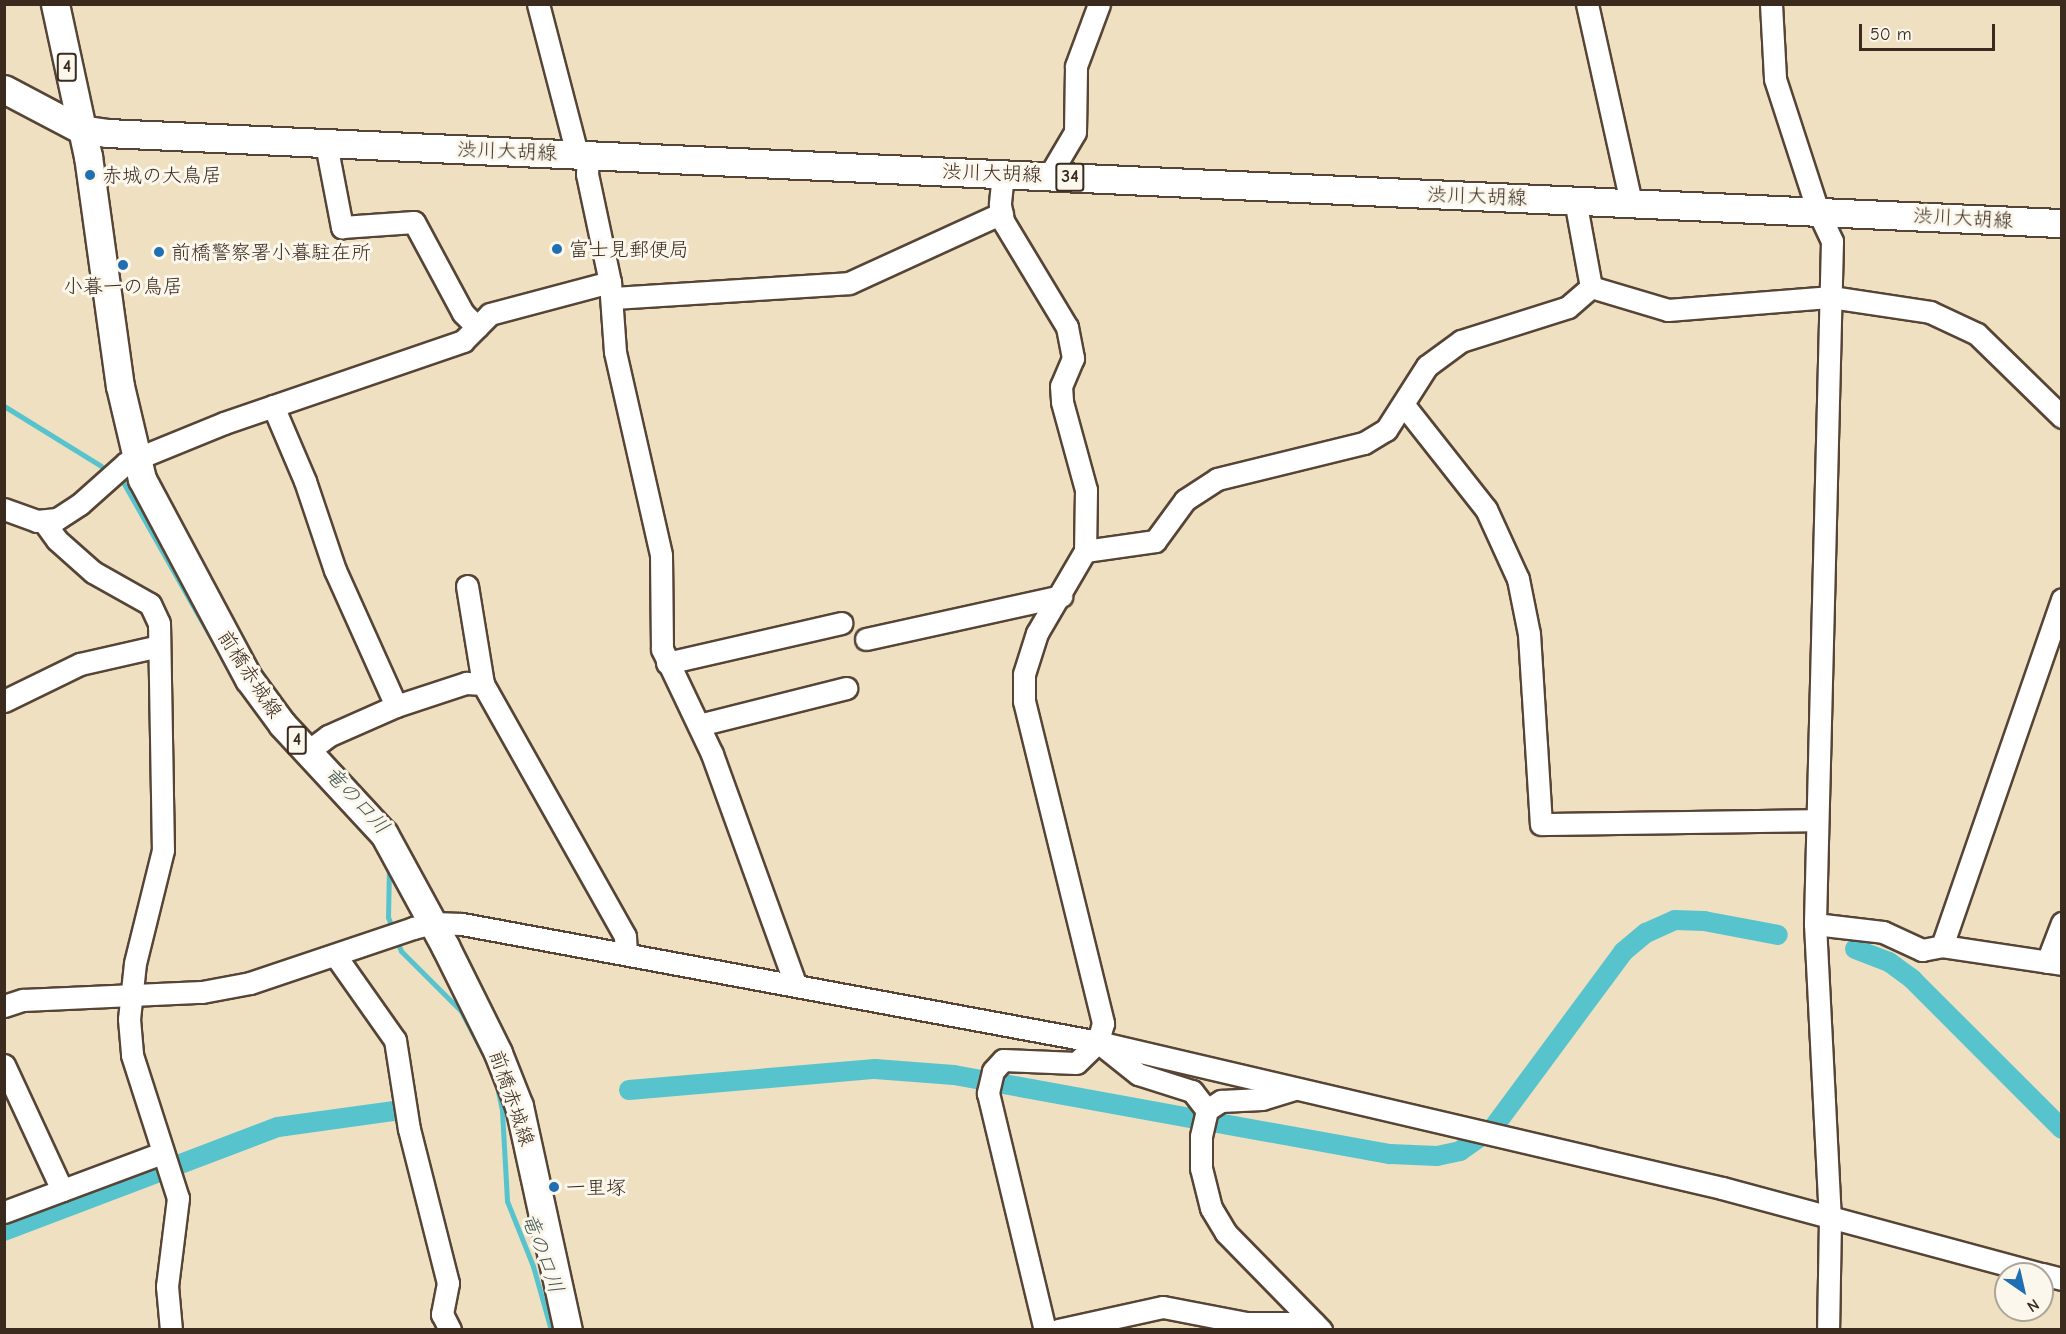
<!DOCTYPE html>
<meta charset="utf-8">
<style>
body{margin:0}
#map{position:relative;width:2066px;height:1334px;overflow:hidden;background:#efe0c1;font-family:"Comic Neue","Klee One",sans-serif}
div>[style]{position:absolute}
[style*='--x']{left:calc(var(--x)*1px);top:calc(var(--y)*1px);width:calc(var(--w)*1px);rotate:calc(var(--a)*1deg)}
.stream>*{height:5px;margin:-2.5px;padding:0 2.5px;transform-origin:2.5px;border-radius:2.5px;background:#57c4cd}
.canal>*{height:20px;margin:-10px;padding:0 10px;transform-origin:10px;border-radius:10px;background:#57c4cd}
.roads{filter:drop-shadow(2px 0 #564536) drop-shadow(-2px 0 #564536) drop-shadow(0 2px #564536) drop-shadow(0 -2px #564536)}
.minor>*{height:21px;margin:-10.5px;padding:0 10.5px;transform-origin:10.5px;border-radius:10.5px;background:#fff}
.major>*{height:27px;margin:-13.5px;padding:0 13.5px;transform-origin:13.5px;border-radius:13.5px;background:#fff}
.dots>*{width:16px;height:16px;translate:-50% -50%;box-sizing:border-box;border:3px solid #fbf7ec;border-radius:50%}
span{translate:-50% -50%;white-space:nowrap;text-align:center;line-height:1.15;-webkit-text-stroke:6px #fbf7ec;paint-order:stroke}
.shield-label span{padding:2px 4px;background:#fbf7ec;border:2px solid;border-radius:4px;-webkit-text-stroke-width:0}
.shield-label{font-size:18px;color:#3b2a1e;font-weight:700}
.street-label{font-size:20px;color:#3b2a1e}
.poi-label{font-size:20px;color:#3b2a1e}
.left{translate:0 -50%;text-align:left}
.water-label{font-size:21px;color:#435853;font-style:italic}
.frame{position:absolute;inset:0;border:6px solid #3b2a1e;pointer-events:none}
.north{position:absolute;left:1994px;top:1262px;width:60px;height:60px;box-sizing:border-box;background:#fbf7ec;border:2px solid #aea59a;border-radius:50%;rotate:146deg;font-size:16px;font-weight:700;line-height:24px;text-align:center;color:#3b2a1e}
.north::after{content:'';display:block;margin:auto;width:21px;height:27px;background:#1f6fb2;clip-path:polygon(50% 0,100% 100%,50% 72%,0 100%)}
.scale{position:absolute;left:1859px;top:24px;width:136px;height:27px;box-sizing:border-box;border:3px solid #3b2a1e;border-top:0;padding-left:8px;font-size:18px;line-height:21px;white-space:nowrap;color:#3b2a1e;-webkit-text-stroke:4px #fbf7ec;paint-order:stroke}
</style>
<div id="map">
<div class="stream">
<div style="--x:4;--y:406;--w:114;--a:31.7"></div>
<div style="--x:123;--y:482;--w:230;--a:60.5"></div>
<div style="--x:244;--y:695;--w:51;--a:52.2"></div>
<div style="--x:389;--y:866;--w:51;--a:91.1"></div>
<div style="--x:388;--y:917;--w:14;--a:69"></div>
<div style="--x:396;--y:939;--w:13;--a:67"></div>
<div style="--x:401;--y:951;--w:85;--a:45"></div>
<div style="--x:461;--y:1011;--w:52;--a:62.4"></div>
<div style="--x:496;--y:1082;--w:30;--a:78"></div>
<div style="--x:502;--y:1111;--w:90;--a:86.8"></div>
<div style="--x:507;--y:1201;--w:70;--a:68.2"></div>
<div style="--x:533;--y:1266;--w:66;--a:74.3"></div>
</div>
<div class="canal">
<div style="--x:1855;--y:949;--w:36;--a:21"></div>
<div style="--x:1889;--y:962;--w:29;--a:36"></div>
<div style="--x:1912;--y:979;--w:212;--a:45"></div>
<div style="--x:629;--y:1090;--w:247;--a:-4.9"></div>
<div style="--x:875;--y:1069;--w:79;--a:4.3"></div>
<div style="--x:954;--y:1075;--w:443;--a:10.3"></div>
<div style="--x:1390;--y:1154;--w:47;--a:2.4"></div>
<div style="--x:1437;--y:1156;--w:24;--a:-12"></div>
<div style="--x:1460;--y:1151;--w:40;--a:-34.9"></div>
<div style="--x:1493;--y:1128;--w:219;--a:-53.5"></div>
<div style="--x:1623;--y:952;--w:30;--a:-40"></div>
<div style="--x:1646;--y:933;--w:32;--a:-24"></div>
<div style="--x:1675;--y:920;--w:29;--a:2"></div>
<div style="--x:1704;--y:921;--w:75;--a:10.7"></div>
<div style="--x:4;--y:1231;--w:293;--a:-20.8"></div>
<div style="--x:278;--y:1127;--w:123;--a:-7.9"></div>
</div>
<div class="roads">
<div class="minor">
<div style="--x:538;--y:4;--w:155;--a:75.4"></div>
<div style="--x:1587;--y:4;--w:204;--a:77.5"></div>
<div style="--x:1771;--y:4;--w:75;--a:86.9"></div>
<div style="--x:1775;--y:79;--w:139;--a:72"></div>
<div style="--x:1818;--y:211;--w:33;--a:65"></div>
<div style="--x:1832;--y:241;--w:683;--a:91.43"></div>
<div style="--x:1815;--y:924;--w:295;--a:87.1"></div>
<div style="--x:1830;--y:1219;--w:111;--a:91"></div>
<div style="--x:326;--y:144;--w:85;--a:79.1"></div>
<div style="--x:342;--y:227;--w:72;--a:-4"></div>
<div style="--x:414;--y:222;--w:103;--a:61.7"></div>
<div style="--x:463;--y:313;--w:20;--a:45"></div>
<div style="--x:588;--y:155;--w:19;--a:93"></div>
<div style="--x:587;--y:174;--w:110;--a:78"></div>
<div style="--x:610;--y:282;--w:70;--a:85.9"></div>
<div style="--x:615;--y:352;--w:208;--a:77.2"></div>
<div style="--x:661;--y:555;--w:94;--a:89.4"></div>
<div style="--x:662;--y:649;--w:116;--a:64.5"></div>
<div style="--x:712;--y:754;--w:244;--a:70.1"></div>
<div style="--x:1003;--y:174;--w:31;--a:96"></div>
<div style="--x:1000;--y:205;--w:16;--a:79"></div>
<div style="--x:1003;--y:221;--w:124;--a:58.9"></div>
<div style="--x:1067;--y:327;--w:32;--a:79"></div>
<div style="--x:1073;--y:358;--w:30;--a:113"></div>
<div style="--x:1061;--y:386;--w:16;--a:86"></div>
<div style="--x:1062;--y:402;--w:91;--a:74.7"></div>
<div style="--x:1086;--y:490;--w:61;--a:90.9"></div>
<div style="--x:1085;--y:551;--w:95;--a:120.3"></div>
<div style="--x:1037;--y:633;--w:43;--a:107.6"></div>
<div style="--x:1024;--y:674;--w:27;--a:90"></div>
<div style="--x:1024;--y:701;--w:332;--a:76.2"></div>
<div style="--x:1103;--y:1023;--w:20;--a:105"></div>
<div style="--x:1098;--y:1042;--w:30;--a:136"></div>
<div style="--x:1076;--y:1063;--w:73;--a:-177.6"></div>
<div style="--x:1003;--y:1060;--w:15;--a:132"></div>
<div style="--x:993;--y:1071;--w:23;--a:103"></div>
<div style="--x:988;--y:1093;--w:244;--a:76.5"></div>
<div style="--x:1049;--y:176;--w:51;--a:-59.4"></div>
<div style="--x:1075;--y:132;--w:66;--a:-89.1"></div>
<div style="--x:1076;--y:66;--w:66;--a:-69.6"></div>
<div style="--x:1591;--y:287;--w:80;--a:16.6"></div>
<div style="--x:1668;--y:310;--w:164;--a:-4.6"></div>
<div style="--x:1831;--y:297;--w:100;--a:8.6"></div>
<div style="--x:1930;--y:312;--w:52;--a:25.1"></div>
<div style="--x:1977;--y:334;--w:119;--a:44.3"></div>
<div style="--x:612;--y:298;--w:237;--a:-3.6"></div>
<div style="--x:849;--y:283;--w:168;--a:-24.6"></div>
<div style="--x:1403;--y:404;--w:134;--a:51.7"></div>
<div style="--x:1486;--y:509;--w:77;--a:65.4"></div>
<div style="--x:1518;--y:579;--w:56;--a:78.7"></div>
<div style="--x:1529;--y:634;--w:190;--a:86.4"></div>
<div style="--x:1541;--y:824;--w:276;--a:-0.8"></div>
<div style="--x:273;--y:406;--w:82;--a:66.9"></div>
<div style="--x:305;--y:481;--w:94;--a:71.4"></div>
<div style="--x:335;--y:570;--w:149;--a:65.8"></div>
<div style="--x:4;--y:509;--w:35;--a:20"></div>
<div style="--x:37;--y:521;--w:20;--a:-6"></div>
<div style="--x:57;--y:519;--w:27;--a:-33"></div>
<div style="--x:80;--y:504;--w:62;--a:-41.7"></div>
<div style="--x:126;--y:463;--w:106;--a:-22.2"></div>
<div style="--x:224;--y:423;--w:253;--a:-18.9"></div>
<div style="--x:463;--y:341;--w:38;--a:-45"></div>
<div style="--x:490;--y:314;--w:124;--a:-14.9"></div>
<div style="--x:44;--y:522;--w:22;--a:54"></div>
<div style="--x:57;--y:540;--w:48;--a:41.6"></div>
<div style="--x:93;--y:572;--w:65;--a:29.3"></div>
<div style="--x:150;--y:604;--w:21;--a:65"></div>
<div style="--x:159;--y:623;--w:227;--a:89"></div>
<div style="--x:163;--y:850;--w:116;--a:103.9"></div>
<div style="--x:135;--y:963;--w:56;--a:96.1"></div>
<div style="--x:129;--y:1019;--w:36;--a:85"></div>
<div style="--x:132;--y:1055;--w:150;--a:72.2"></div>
<div style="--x:178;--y:1198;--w:89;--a:97.1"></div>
<div style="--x:167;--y:1286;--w:44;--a:84.8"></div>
<div style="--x:1085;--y:551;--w:71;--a:-8.1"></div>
<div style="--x:1155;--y:541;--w:51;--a:-53.8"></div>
<div style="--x:1185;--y:500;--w:38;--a:-33"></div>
<div style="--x:1217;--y:479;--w:151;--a:-13.8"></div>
<div style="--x:1364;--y:443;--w:26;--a:-31"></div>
<div style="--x:1386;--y:430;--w:76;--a:-57.4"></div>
<div style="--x:1427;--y:366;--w:42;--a:-36.3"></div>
<div style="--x:1461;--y:341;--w:112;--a:-17.6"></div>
<div style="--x:1568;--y:307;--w:30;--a:-41"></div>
<div style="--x:1591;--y:287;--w:88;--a:-100.4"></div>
<div style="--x:467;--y:586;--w:99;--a:80.7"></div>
<div style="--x:866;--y:639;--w:200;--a:-12.4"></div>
<div style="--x:667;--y:663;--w:179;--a:-12.9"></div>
<div style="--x:4;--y:701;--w:85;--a:-26"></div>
<div style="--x:80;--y:664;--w:81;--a:-12.8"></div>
<div style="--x:699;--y:725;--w:152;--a:-14.1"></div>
<div style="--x:307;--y:752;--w:26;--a:-37"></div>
<div style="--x:328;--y:736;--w:74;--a:-23.8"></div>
<div style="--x:396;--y:706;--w:74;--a:-18.2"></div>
<div style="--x:466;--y:683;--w:17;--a:3"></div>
<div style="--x:483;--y:684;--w:289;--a:60.6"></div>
<div style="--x:625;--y:936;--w:18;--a:87"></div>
<div style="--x:1815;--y:924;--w:68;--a:6.7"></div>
<div style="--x:1883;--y:932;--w:43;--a:24.8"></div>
<div style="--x:1922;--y:950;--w:20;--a:-11"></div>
<div style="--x:1942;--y:946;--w:121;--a:8.5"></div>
<div style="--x:1942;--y:946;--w:367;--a:-70.9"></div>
<div style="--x:335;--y:955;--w:104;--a:54.8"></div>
<div style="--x:395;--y:1040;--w:90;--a:81.1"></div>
<div style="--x:409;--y:1129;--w:159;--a:75.8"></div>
<div style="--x:448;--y:1283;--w:32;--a:101"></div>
<div style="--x:442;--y:1314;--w:18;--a:63"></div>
<div style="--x:2047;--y:962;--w:42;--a:-69"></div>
<div style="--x:4;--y:1006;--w:20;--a:-18"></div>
<div style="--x:23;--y:1000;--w:179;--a:-2.6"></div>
<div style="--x:202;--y:992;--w:49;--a:-10.6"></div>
<div style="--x:250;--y:983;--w:172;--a:-18.6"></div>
<div style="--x:413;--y:928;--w:21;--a:-14"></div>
<div style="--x:433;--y:923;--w:29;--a:2"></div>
<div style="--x:462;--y:924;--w:647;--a:10.51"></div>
<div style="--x:1098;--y:1042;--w:641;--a:13.17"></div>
<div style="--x:1722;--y:1188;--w:330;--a:15.1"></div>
<div style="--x:1103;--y:1046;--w:45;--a:38.7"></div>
<div style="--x:1138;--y:1074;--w:57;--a:17.5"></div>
<div style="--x:1192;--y:1091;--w:24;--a:52"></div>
<div style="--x:1207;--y:1110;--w:27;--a:103"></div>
<div style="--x:1201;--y:1136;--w:32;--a:90"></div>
<div style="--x:1201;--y:1168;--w:41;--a:76"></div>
<div style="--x:1211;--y:1208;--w:29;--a:59"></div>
<div style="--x:1226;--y:1233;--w:136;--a:45.6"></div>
<div style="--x:4;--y:1065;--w:138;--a:65.1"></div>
<div style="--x:1207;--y:1110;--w:17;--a:-33"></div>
<div style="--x:1221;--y:1101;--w:41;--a:-2.8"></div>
<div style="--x:1262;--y:1099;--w:34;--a:-17"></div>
<div style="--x:4;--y:1212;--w:169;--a:-20.5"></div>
<div style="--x:2042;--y:1274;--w:21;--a:14"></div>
<div style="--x:1058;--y:1330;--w:107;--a:-12.4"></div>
<div style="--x:1163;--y:1307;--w:85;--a:10.9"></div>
<div style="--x:1246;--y:1323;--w:68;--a:0"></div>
</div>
<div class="major">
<div style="--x:55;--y:4;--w:156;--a:77.8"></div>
<div style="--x:88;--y:156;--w:232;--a:82.1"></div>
<div style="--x:120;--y:386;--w:96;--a:76.7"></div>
<div style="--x:142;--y:479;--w:227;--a:61.9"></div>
<div style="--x:249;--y:679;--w:56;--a:53.7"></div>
<div style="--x:282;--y:724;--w:150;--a:47.2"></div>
<div style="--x:384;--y:834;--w:128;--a:61.4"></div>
<div style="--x:445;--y:946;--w:119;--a:63.6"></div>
<div style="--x:498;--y:1053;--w:57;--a:68.4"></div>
<div style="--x:519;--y:1106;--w:229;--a:77.7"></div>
<div style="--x:4;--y:89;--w:86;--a:27.8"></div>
<div style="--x:80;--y:129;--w:27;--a:8"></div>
<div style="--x:107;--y:133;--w:1957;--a:2.64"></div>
</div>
</div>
<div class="dots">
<div style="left:90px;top:175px;background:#1f6fb2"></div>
<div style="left:557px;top:249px;background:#1f6fb2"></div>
<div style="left:159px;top:252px;background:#1f6fb2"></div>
<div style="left:123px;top:265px;background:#1f6fb2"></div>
<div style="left:554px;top:1187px;background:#1f6fb2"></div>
</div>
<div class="shield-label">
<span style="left:67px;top:67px">4</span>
<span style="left:1070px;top:177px">34</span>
<span style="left:297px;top:740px">4</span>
</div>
<div class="street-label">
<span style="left:507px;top:151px;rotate:2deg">渋川大胡線</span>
<span style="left:992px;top:173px;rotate:2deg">渋川大胡線</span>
<span style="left:1477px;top:196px;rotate:2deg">渋川大胡線</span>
<span style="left:1963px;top:218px;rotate:3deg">渋川大胡線</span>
<span style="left:250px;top:674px;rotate:57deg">前橋赤城線</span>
<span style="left:512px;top:1098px;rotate:71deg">前橋赤城線</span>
</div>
<div class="poi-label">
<span class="left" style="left:102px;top:175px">赤城の大鳥居</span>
<span class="left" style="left:569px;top:249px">富士見郵便局</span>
<span class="left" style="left:171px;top:252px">前橋警察署小暮駐在所</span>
<span style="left:123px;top:286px">小暮一の鳥居</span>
<span class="left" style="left:566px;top:1187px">一里塚</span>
</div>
<div class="water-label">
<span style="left:357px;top:800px;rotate:47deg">竜の口川</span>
<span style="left:543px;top:1253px;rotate:70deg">竜の口川</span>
</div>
<div class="frame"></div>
<div class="north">N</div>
<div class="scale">50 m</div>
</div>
